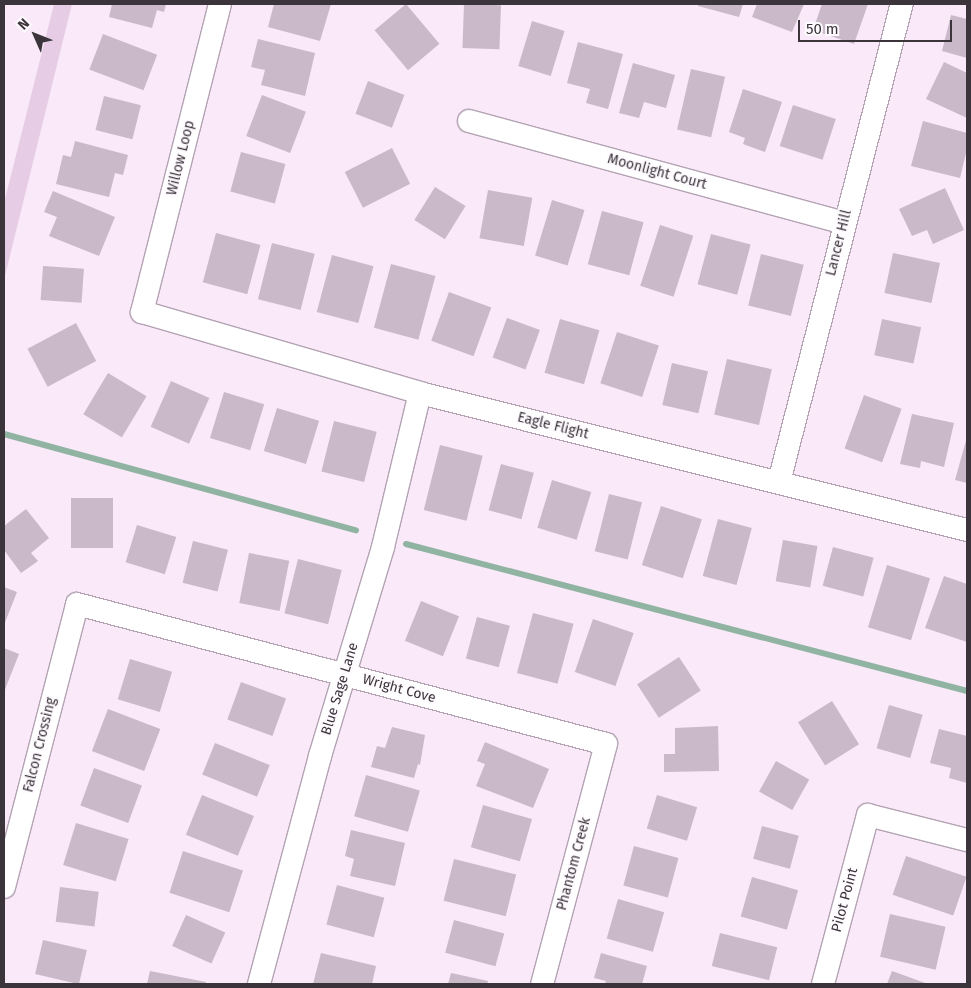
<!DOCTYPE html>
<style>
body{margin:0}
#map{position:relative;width:971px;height:988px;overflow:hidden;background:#fae9f9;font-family:"Fira Sans",sans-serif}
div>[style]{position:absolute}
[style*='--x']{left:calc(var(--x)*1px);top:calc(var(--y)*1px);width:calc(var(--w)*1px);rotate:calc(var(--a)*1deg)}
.green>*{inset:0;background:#e6cde5}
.stream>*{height:6px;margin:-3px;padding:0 3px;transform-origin:3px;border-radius:3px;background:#90b3a2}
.building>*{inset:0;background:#cab9c9;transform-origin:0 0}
.roads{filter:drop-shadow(1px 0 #b3a3b3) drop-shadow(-1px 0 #b3a3b3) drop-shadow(0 1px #b3a3b3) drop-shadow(0 -1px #b3a3b3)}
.minor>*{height:22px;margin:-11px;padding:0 11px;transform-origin:11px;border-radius:11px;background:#fff}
span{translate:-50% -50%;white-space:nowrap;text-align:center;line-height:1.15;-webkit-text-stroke:4px #fefbfe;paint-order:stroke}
.street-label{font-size:14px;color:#3b343b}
.frame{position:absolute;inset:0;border:5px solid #3b343b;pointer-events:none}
.north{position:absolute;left:10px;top:10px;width:50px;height:50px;-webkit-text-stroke:4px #fefbfe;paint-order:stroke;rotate:314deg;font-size:14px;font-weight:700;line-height:20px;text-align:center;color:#3b343b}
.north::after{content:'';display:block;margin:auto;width:18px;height:22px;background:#3b343b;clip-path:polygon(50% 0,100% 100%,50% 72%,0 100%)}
.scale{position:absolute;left:798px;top:20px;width:154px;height:22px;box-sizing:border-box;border:2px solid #3b343b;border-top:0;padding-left:6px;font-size:15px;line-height:18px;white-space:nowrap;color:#3b343b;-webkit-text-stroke:4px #fefbfe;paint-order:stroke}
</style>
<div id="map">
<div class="green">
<div style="clip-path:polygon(54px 4px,72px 4px,4px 280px,4px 203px)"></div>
</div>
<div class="stream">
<div style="--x:4;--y:434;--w:365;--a:15.3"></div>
<div style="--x:406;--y:544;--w:580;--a:14.68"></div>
</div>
<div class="building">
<div style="clip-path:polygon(112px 4px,166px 4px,164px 12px,157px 10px,152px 28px,109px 17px)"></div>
<div style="clip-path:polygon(274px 4px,331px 4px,320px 41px,268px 27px)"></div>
<div style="left:406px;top:4px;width:52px;height:41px;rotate:50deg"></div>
<div style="left:464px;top:4px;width:37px;height:44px;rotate:2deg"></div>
<div style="clip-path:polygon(698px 4px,743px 4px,739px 17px,698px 6px)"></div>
<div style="clip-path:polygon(757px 4px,804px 4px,792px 32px,752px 17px)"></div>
<div style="clip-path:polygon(822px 4px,868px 4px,854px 44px,813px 30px)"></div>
<div style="clip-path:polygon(951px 15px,967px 19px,967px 58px,942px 51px)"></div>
<div style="left:532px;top:21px;width:34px;height:47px;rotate:17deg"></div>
<div style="left:103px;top:34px;width:58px;height:38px;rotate:21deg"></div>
<div style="clip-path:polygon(258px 39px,315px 53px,305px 96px,261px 85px,265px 70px,251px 67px)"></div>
<div style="clip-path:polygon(578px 42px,623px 54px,608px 109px,586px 103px,590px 89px,567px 83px)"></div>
<div style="clip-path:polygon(944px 62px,967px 73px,967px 118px,926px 99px)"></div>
<div style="clip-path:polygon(633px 63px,675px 75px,666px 108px,644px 102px,639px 118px,619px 113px)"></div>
<div style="left:691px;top:69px;width:35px;height:62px;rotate:13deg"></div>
<div style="left:368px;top:81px;width:39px;height:35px;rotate:21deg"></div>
<div style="clip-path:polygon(743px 89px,782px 102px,765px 152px,743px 144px,745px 138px,729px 132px)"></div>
<div style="left:262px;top:95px;width:47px;height:44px;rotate:21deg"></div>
<div style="left:104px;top:96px;width:38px;height:35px;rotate:14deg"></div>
<div style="left:793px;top:105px;width:45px;height:43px;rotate:18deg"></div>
<div style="clip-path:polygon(923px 121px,967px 133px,967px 149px,960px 178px,911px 166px)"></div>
<div style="clip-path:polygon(75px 141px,128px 155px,123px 175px,115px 173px,109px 197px,56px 184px,63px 155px,71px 157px)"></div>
<div style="left:392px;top:148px;width:40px;height:53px;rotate:63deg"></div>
<div style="left:241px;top:152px;width:46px;height:41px;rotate:15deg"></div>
<div style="left:435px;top:187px;width:36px;height:39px;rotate:32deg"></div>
<div style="clip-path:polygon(945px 188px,964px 230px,933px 244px,927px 230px,912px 236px,899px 209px)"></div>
<div style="left:488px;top:190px;width:45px;height:49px;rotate:10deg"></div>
<div style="clip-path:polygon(53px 191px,115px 217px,99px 256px,49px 236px,57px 217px,44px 212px)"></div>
<div style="left:552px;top:200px;width:34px;height:58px;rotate:17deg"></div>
<div style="left:602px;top:211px;width:43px;height:55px;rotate:15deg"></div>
<div style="left:660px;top:225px;width:35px;height:64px;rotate:18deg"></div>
<div style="left:216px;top:233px;width:46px;height:51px;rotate:15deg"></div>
<div style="left:711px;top:234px;width:41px;height:52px;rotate:15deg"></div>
<div style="left:272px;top:243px;width:44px;height:58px;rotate:14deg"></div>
<div style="left:893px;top:253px;width:48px;height:41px;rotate:12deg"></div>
<div style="left:761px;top:254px;width:44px;height:53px;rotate:14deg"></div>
<div style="left:332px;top:255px;width:43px;height:59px;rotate:15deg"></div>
<div style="left:391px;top:264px;width:46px;height:66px;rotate:15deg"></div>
<div style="left:43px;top:266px;width:41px;height:34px;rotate:4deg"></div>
<div style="left:449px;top:292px;width:45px;height:52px;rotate:20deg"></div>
<div style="left:507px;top:318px;width:35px;height:42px;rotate:20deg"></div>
<div style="left:560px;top:319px;width:41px;height:56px;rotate:16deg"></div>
<div style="left:882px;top:319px;width:40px;height:37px;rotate:12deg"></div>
<div style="left:76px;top:323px;width:43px;height:55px;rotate:62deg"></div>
<div style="left:617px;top:332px;width:44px;height:54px;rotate:18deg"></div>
<div style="left:727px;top:359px;width:46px;height:57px;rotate:13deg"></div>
<div style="left:672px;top:363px;width:37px;height:43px;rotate:13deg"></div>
<div style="left:108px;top:373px;width:45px;height:48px;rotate:31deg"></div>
<div style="left:171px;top:381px;width:42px;height:50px;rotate:24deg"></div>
<div style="left:224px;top:392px;width:42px;height:48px;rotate:17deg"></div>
<div style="left:864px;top:395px;width:40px;height:57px;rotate:20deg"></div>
<div style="left:277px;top:408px;width:44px;height:45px;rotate:17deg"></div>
<div style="clip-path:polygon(912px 414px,954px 423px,944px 467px,921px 461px,920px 468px,900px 464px)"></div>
<div style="left:334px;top:421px;width:44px;height:52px;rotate:14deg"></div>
<div style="clip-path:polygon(967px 437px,967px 483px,955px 480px)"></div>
<div style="left:440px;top:445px;width:44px;height:67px;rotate:14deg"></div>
<div style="left:501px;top:464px;width:34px;height:48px;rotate:15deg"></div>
<div style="left:552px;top:480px;width:41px;height:50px;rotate:17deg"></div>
<div style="left:609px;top:494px;width:34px;height:59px;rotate:14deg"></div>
<div style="left:71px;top:498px;width:42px;height:50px"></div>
<div style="left:661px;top:506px;width:43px;height:62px;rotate:18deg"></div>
<div style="clip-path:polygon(26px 509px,49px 538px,31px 553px,38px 561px,21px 573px,4px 550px,4px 526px)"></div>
<div style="left:718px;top:519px;width:35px;height:59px;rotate:15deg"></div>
<div style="left:137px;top:525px;width:41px;height:39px;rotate:17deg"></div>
<div style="left:783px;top:540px;width:35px;height:42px;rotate:10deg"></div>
<div style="left:193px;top:541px;width:36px;height:43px;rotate:14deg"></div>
<div style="left:833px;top:547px;width:42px;height:40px;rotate:15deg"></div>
<div style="left:249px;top:553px;width:41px;height:51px;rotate:11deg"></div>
<div style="left:298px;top:559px;width:45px;height:56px;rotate:14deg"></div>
<div style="left:887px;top:565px;width:45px;height:65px;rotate:17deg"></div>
<div style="clip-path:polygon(944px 576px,967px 584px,967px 642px,925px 628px)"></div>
<div style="clip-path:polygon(4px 587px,17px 592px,4px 625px)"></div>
<div style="left:421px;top:601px;width:41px;height:43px;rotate:22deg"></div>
<div style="left:533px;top:613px;width:42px;height:62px;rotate:15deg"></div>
<div style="left:477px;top:617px;width:34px;height:43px;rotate:15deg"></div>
<div style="left:593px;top:619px;width:43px;height:56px;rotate:19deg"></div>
<div style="clip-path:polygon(4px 648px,19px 654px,4px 692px)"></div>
<div style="left:679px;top:657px;width:40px;height:50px;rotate:57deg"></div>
<div style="left:130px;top:659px;width:44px;height:42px;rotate:17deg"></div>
<div style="left:241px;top:682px;width:48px;height:40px;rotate:20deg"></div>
<div style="left:832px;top:701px;width:51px;height:40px;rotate:58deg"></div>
<div style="left:889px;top:705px;width:35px;height:45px;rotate:16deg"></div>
<div style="left:108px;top:709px;width:56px;height:45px;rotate:21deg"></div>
<div style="clip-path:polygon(718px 726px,719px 771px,664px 772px,664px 754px,675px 754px,675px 728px)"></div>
<div style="clip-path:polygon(392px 727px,425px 735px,420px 765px,418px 764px,414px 778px,371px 767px,377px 746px,385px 748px)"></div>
<div style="clip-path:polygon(939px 729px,967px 736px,967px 783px,949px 778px,951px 768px,930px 763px)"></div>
<div style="clip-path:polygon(485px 742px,549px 769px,533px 808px,476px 786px,485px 764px,477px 761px)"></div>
<div style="left:215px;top:743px;width:59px;height:34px;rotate:22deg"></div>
<div style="left:776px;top:761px;width:38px;height:35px;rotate:29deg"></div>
<div style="left:94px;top:768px;width:51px;height:40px;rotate:20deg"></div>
<div style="left:366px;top:775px;width:56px;height:43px;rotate:16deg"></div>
<div style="left:202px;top:795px;width:56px;height:43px;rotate:22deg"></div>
<div style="left:657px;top:795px;width:42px;height:35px;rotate:17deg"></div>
<div style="left:483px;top:805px;width:51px;height:44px;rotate:16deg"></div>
<div style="left:76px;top:823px;width:55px;height:44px;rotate:17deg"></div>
<div style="left:762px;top:826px;width:38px;height:34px;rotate:15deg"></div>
<div style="clip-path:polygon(351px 830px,405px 843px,395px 886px,350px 876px,354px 859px,345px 856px)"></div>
<div style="left:634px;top:846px;width:46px;height:41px;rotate:15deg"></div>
<div style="left:183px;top:851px;width:63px;height:44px;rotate:18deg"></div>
<div style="left:906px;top:856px;width:64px;height:41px;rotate:19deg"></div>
<div style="left:454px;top:859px;width:64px;height:43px;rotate:14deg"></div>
<div style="left:752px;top:877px;width:48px;height:41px;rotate:16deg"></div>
<div style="left:337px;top:885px;width:49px;height:41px;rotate:15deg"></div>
<div style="left:60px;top:887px;width:39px;height:35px;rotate:7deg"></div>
<div style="left:618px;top:899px;width:48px;height:41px;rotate:16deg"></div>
<div style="left:890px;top:914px;width:57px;height:44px;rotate:13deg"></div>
<div style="left:186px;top:915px;width:43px;height:34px;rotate:24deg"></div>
<div style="left:454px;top:920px;width:52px;height:34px;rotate:15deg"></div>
<div style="left:720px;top:933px;width:59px;height:34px;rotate:14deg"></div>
<div style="left:43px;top:940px;width:45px;height:35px;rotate:13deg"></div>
<div style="clip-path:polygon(321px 953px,376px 966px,372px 984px,313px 984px)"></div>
<div style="clip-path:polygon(601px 953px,647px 966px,642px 984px,605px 984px,606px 981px,594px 978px)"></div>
<div style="clip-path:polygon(150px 971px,206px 982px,205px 984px,147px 984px)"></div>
<div style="clip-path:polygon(892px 971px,928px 984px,887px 984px)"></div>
<div style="clip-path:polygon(451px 973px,488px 981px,487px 984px,448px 984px)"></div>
</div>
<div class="roads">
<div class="minor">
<div style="--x:220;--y:4;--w:318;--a:104.2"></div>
<div style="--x:142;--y:312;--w:290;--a:16.2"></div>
<div style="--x:420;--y:393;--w:564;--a:14.06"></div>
<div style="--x:469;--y:121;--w:389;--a:15.2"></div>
<div style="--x:779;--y:482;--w:494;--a:-75.6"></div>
<div style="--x:4;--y:887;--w:292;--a:-75.5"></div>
<div style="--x:77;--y:604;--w:547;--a:14.82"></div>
<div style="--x:606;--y:744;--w:248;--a:104.9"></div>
<div style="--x:259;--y:984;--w:236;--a:-75"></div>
<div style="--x:320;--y:756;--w:218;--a:-73.2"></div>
<div style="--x:383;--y:547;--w:158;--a:-76.5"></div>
<div style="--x:823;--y:984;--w:175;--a:-75.1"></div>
<div style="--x:868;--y:815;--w:102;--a:14.2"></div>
</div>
</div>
<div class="street-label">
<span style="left:181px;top:158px;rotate:-76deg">Willow Loop</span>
<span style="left:657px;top:172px;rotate:15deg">Moonlight Court</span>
<span style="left:839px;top:243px;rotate:-76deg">Lancer Hill</span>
<span style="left:553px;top:426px;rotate:14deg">Eagle Flight</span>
<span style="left:340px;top:689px;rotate:-73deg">Blue Sage Lane</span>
<span style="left:399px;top:689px;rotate:15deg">Wright Cove</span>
<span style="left:40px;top:745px;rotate:-76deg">Falcon Crossing</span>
<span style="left:574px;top:864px;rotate:-75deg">Phantom Creek</span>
<span style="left:845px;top:900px;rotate:-75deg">Pilot Point</span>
</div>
<div class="frame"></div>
<div class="north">N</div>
<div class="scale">50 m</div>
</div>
